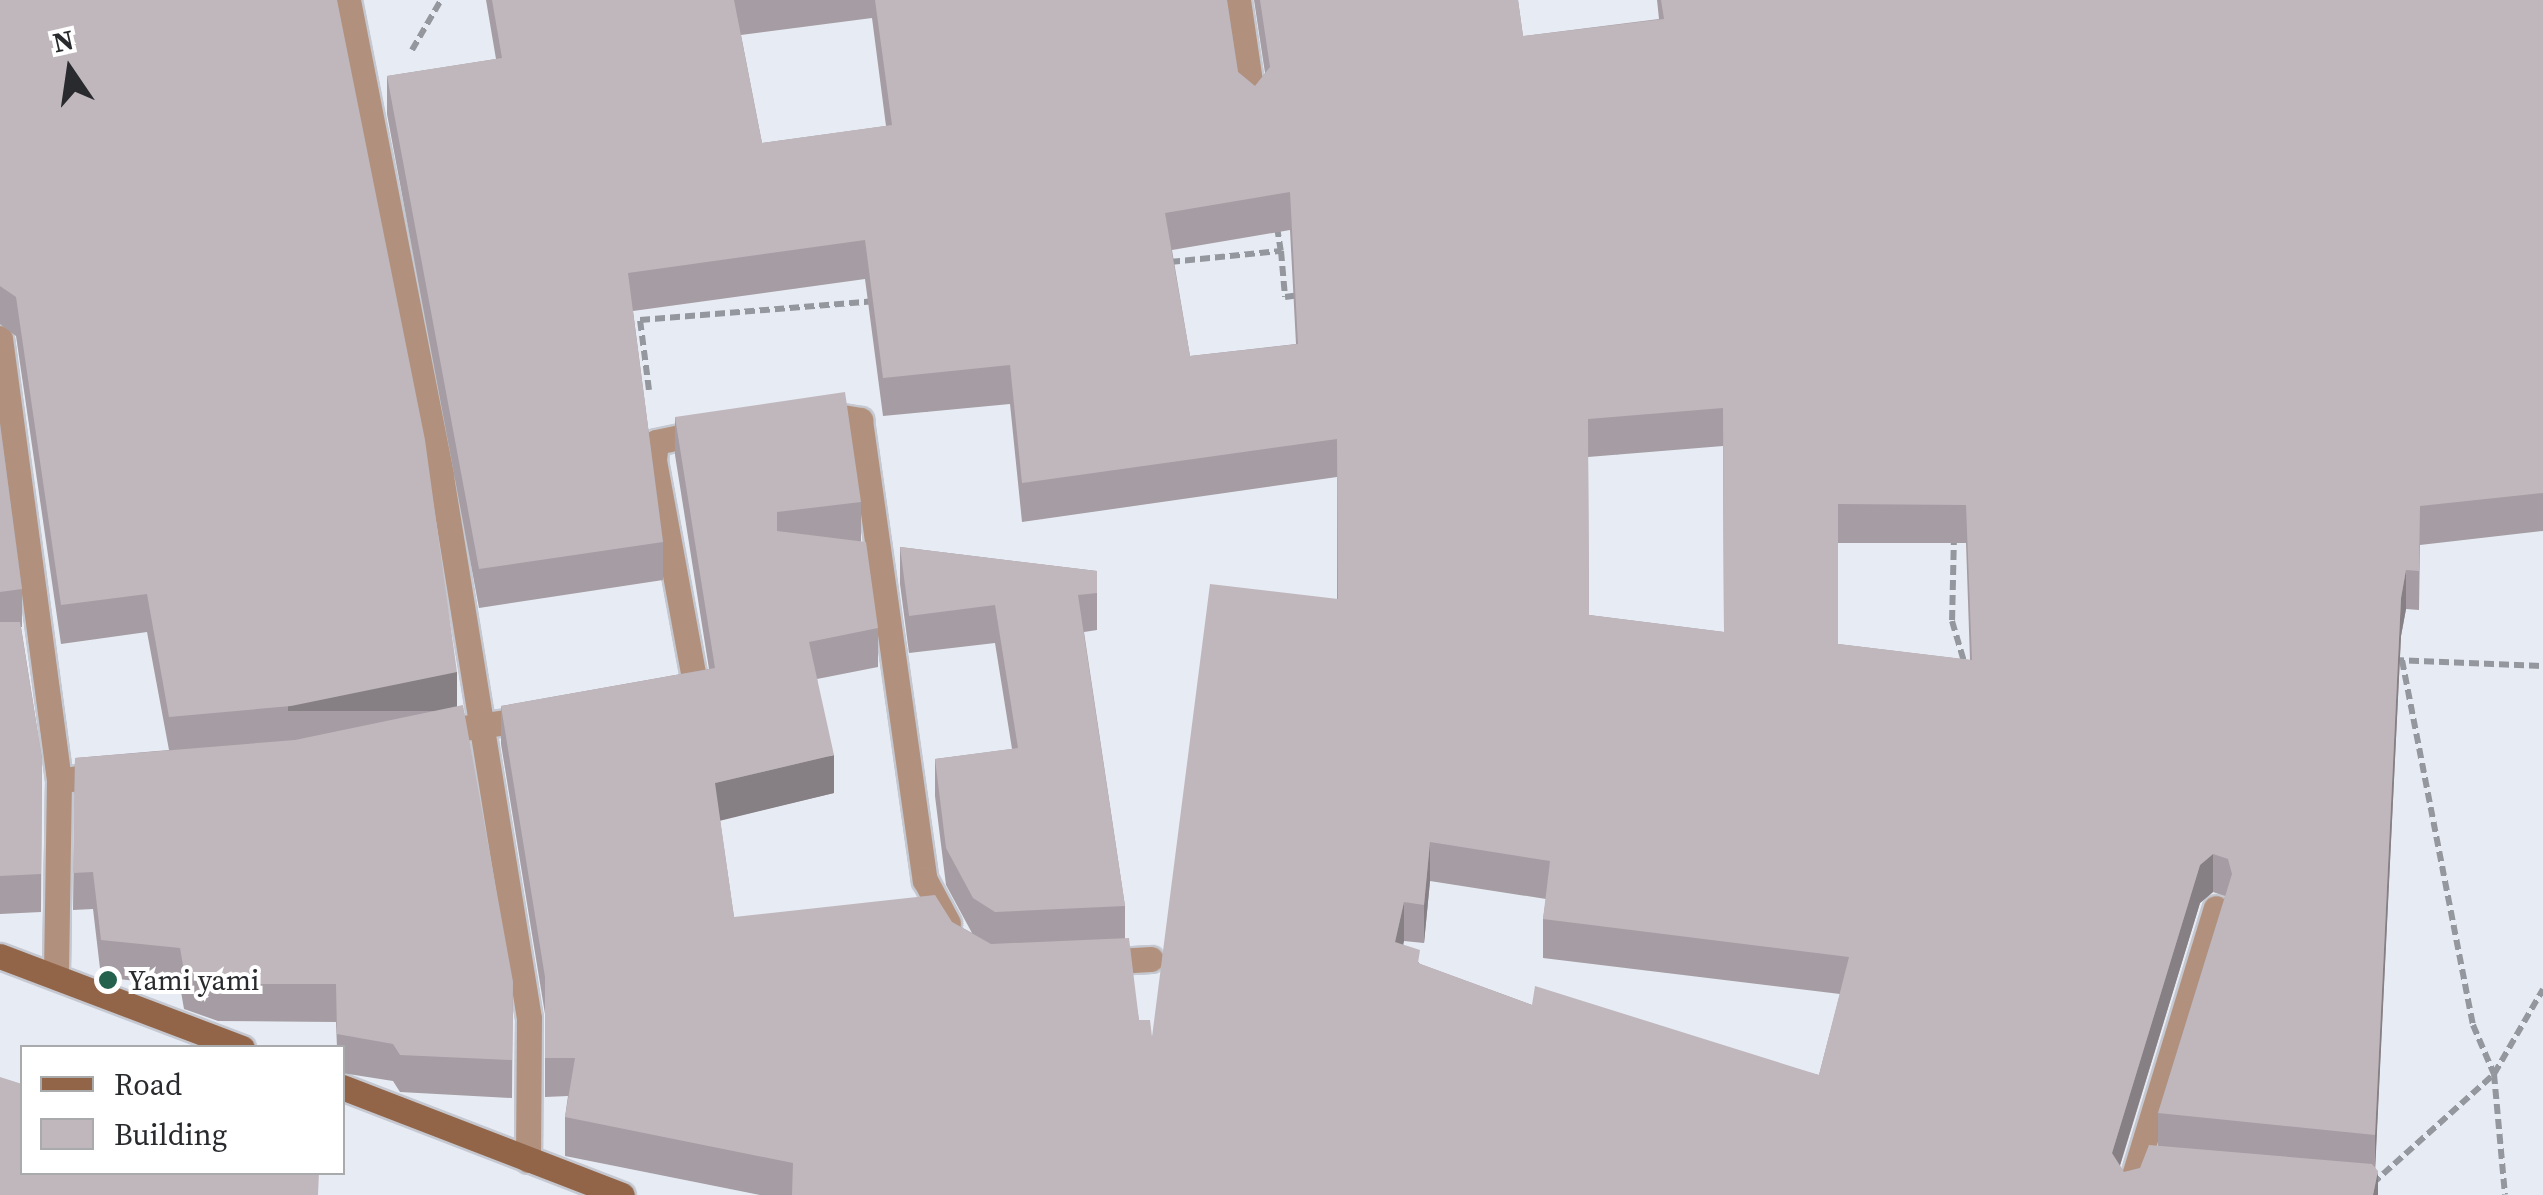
<!DOCTYPE html>
<style>
body{margin:0}
#map{position:relative;width:2543px;height:1195px;overflow:hidden;background:#e7ebf4;font-family:"Source Serif 4",serif}
div>[style]{position:absolute}
[style*='--x']{left:calc(var(--x)*1px);top:calc(var(--y)*1px);width:calc(var(--w)*1px);rotate:calc(var(--a)*1deg)}
.path>*{height:6px;margin-top:-3px;transform-origin:0;background:repeating-linear-gradient(90deg,#94979d 0 10px,transparent 0 15px)}
.roads{filter:drop-shadow(2px 0 #c5c8d0) drop-shadow(-2px 0 #c5c8d0) drop-shadow(0 2px #c5c8d0) drop-shadow(0 -2px #c5c8d0)}
.street>*{height:25px;margin:-12.5px;padding:0 12.5px;transform-origin:12.5px;border-radius:12.5px;background:#b1917d}
.secondary>*{height:25px;margin:-12.5px;padding:0 12.5px;transform-origin:12.5px;border-radius:12.5px;background:#926548}
.wall>*{inset:0;background:#a59da3}
.shaded-wall>*{inset:0;background:#868084;transform-origin:0 0}
.building>*{inset:0;background:#c0b7bd}
.dots>*{width:28px;height:28px;translate:-50% -50%;box-sizing:border-box;border:5px solid #fff;border-radius:50%}
span{translate:-50% -50%;white-space:nowrap;text-align:center;line-height:1.15;-webkit-text-stroke:8px #fff;paint-order:stroke}
.poi-label{font-size:28px;color:#282a2d}
.left{translate:0 -50%;text-align:left}
.legend{position:absolute;left:20px;top:1045px;width:325px;height:130px;box-sizing:border-box;background:#fff;border:2px solid #a9aaab;margin:0;padding:12px 18px;list-style:none;font-size:30px;color:#282a2d}
.legend li{display:flex;align-items:center;gap:20px;height:50px}
.legend b{width:50px;border:2px solid #a9aaab}
.north{position:absolute;left:20px;top:20px;width:100px;height:100px;-webkit-text-stroke:8px #fff;paint-order:stroke;rotate:347deg;font-size:28px;font-weight:700;line-height:40px;text-align:center;color:#282a2d}
.north::after{content:'';display:block;margin:auto;width:35px;height:45px;background:#282a2d;clip-path:polygon(50% 0,100% 100%,50% 72%,0 100%)}
</style>
<div id="map">
<div class="path">
<div style="--x:412;--y:50;--w:58;--a:-59.9"></div>
<div style="--x:1277;--y:227;--w:24;--a:81"></div>
<div style="--x:1170;--y:262;--w:112;--a:-5.7"></div>
<div style="--x:1281;--y:251;--w:46;--a:85"></div>
<div style="--x:1285;--y:297;--w:15;--a:-8"></div>
<div style="--x:649;--y:390;--w:71;--a:-97.3"></div>
<div style="--x:640;--y:320;--w:237;--a:-4.6"></div>
<div style="--x:1954;--y:535;--w:86;--a:91.3"></div>
<div style="--x:1952;--y:621;--w:46;--a:73.5"></div>
<div style="--x:2394;--y:660;--w:149;--a:2.3"></div>
<div style="--x:2402;--y:660;--w:372;--a:79"></div>
<div style="--x:2473;--y:1025;--w:53;--a:66.8"></div>
<div style="--x:2494;--y:1074;--w:121;--a:84.8"></div>
<div style="--x:2372;--y:1184;--w:164;--a:-42"></div>
<div style="--x:2494;--y:1074;--w:98;--a:-60"></div>
</div>
<div class="roads">
<div class="street">
<div style="--x:348;--y:0;--w:485;--a:78.9"></div>
<div style="--x:441;--y:476;--w:549;--a:80.78"></div>
<div style="--x:529;--y:1018;--w:142;--a:90.4"></div>
<div style="--x:1238;--y:0;--w:109;--a:81.6"></div>
<div style="--x:0;--y:338;--w:447;--a:82.4"></div>
<div style="--x:59;--y:781;--w:193;--a:90.9"></div>
<div style="--x:818;--y:413;--w:43;--a:9.5"></div>
<div style="--x:860;--y:420;--w:465;--a:82"></div>
<div style="--x:925;--y:880;--w:49;--a:61.9"></div>
<div style="--x:698;--y:700;--w:244;--a:-100.4"></div>
<div style="--x:654;--y:460;--w:18;--a:-84"></div>
<div style="--x:656;--y:442;--w:49;--a:-11.8"></div>
<div style="--x:435;--y:732;--w:100;--a:-8"></div>
<div style="--x:59;--y:781;--w:51;--a:-9.1"></div>
<div style="--x:1099;--y:962;--w:52;--a:-3.3"></div>
<div style="--x:2128;--y:1195;--w:300;--a:-73"></div>
</div>
<div class="secondary">
<div style="--x:0;--y:956;--w:259;--a:20.8"></div>
<div style="--x:342;--y:1087;--w:300;--a:21.1"></div>
</div>
</div>
<div class="wall">
<div style="clip-path:polygon(0 0,457px 707px,513px 982px,512px 1098px,400px 1092px,393px 1081px,342px 1073px,342px 1048px,337px 1048px,336px 1022px,218px 1021px,184px 1009px,180px 986px,101px 977px,93px 909px,73px 910px,75px 758px,169px 750px,147px 632px,61px 644px,16px 336px,0 324px)"></div>
<div style="clip-path:polygon(evenodd,486px 0,1227px 0,1238px 72px,1255px 86px,1265px 73px,1254px 0,1518px 0,1523px 36px,1659px 19px,1657px 0,2543px 0,2543px 531px,2420px 545px,2419px 610px,2406px 609px,2401px 636px,2375px 1167px,2378px 1195px,760px 1195px,565px 1156px,565px 1117px,568px 1096px,545px 1097px,545px 1014px,501px 744px,501px 706px,709px 669px,675px 455px,675px 417px,861px 502px,861px 541px,878px 628px,878px 667px,817px 679px,834px 793px,720px 820px,734px 917px,952px 922px,972px 933px,946px 885px,935px 796px,935px 759px,1012px 749px,995px 643px,909px 653px,900px 584px,900px 547px,1097px 571px,1097px 630px,1084px 632px,1125px 906px,1125px 938px,1139px 1020px,1152px 1037px,1337px 599px,1337px 477px,1022px 522px,1010px 404px,883px 416px,865px 279px,633px 311px,663px 542px,663px 580px,479px 608px,387px 114px,387px 76px,496px 59px,486px 0,872px 18px,886px 126px,762px 143px,741px 35px,872px 18px,486px 0,1290px 230px,1296px 344px,1190px 356px,1172px 250px,1290px 230px,486px 0,1723px 446px,1724px 632px,1589px 615px,1588px 457px,1723px 446px,486px 0,1838px 543px,1966px 543px,1970px 660px,1838px 644px,1838px 543px,486px 0,1430px 881px,1546px 899px,1543px 919px,1543px 958px,1840px 994px,1819px 1075px,1532px 1005px,1420px 964px,1403px 944px,1404px 941px,1424px 943px,1430px 881px,486px 0,2213px 892px,2225px 896px,2158px 1113px,2158px 1146px,2140px 1168px,2124px 1172px,2120px 1166px,2200px 903px,2213px 892px)"></div>
<div style="clip-path:polygon(0 423px,22px 589px,22px 627px,21px 627px,42px 759px,41px 912px,0 914px)"></div>
</div>
<div class="shaded-wall">
<div style="clip-path:polygon(2406px 570px,2406px 609px,2401px 636px,2375px 1173px,2375px 1135px,2401px 598px)"></div>
<div style="left:457px;top:672px;width:39px;height:169px;rotate:90deg"></div>
<div style="clip-path:polygon(834px 755px,834px 793px,715px 822px,715px 783px)"></div>
<div style="clip-path:polygon(1430px 842px,1430px 881px,1424px 943px,1424px 905px)"></div>
<div style="clip-path:polygon(2213px 854px,2213px 892px,2200px 903px,2112px 1191px,2112px 1153px,2200px 865px)"></div>
<div style="clip-path:polygon(1404px 902px,1404px 941px,1395px 980px,1395px 942px)"></div>
<div style="clip-path:polygon(2378px 1171px,2378px 1195px,2373px 1195px)"></div>
</div>
<div class="building">
<div style="clip-path:polygon(0 0,337px 0,425px 440px,457px 672px,291px 706px,169px 717px,147px 594px,61px 605px,16px 297px,0 286px)"></div>
<div style="clip-path:polygon(evenodd,492px 0,734px 0,762px 143px,892px 125px,875px 0,1227px 0,1238px 72px,1255px 86px,1270px 67px,1260px 0,1518px 0,1523px 36px,1664px 19px,1661px 0,2543px 0,2543px 493px,2420px 506px,2419px 571px,2406px 570px,2401px 598px,2375px 1135px,2158px 1113px,2232px 874px,2228px 859px,2213px 854px,2200px 865px,2112px 1153px,2124px 1172px,2140px 1168px,2149px 1145px,2372px 1164px,2378px 1171px,2373px 1195px,792px 1195px,793px 1163px,565px 1117px,575px 1058px,545px 1058px,545px 977px,501px 706px,715px 668px,675px 417px,845px 392px,861px 502px,777px 512px,777px 531px,866px 542px,878px 628px,809px 642px,834px 755px,715px 783px,734px 917px,935px 895px,952px 922px,991px 944px,1129px 938px,1139px 1020px,1150px 1020px,1152px 1037px,1210px 584px,1338px 599px,1337px 439px,1022px 483px,1010px 365px,883px 378px,865px 240px,628px 273px,663px 542px,479px 569px,387px 76px,502px 58px,492px 0,1290px 192px,1298px 344px,1190px 356px,1165px 213px,1290px 192px,492px 0,1723px 408px,1724px 632px,1589px 615px,1588px 419px,1723px 408px,492px 0,1838px 504px,1966px 505px,1972px 660px,1838px 644px,1838px 504px,492px 0,1430px 842px,1550px 861px,1543px 919px,1849px 957px,1819px 1075px,1535px 986px,1532px 1005px,1418px 963px,1420px 950px,1395px 942px,1404px 902px,1424px 905px,1430px 842px)"></div>
<div style="clip-path:polygon(0 423px,22px 589px,0 592px)"></div>
<div style="clip-path:polygon(900px 547px,1097px 571px,1097px 593px,1078px 595px,1125px 906px,995px 912px,973px 898px,946px 848px,935px 759px,1018px 748px,995px 605px,909px 616px)"></div>
<div style="clip-path:polygon(0 622px,20px 622px,42px 759px,41px 874px,0 876px)"></div>
<div style="clip-path:polygon(463px 705px,513px 982px,512px 1060px,400px 1055px,393px 1044px,337px 1034px,336px 984px,218px 984px,184px 971px,180px 948px,101px 940px,93px 872px,73px 873px,75px 758px,295px 740px)"></div>
<div style="clip-path:polygon(0 1077px,22px 1084px,22px 1172px,319px 1172px,318px 1195px,0 1195px)"></div>
</div>
<div class="dots">
<div style="left:108px;top:980px;background:#25624e"></div>
</div>
<div class="poi-label">
<span class="left" style="left:128px;top:980px">Yami yami</span>
</div>
<ul class="legend">
<li><b style="height:12px;background:#926548"></b>Road</li>
<li><b style="height:28px;background:#c0b7bd"></b>Building</li>
</ul>
<div class="north">N</div>
</div>
